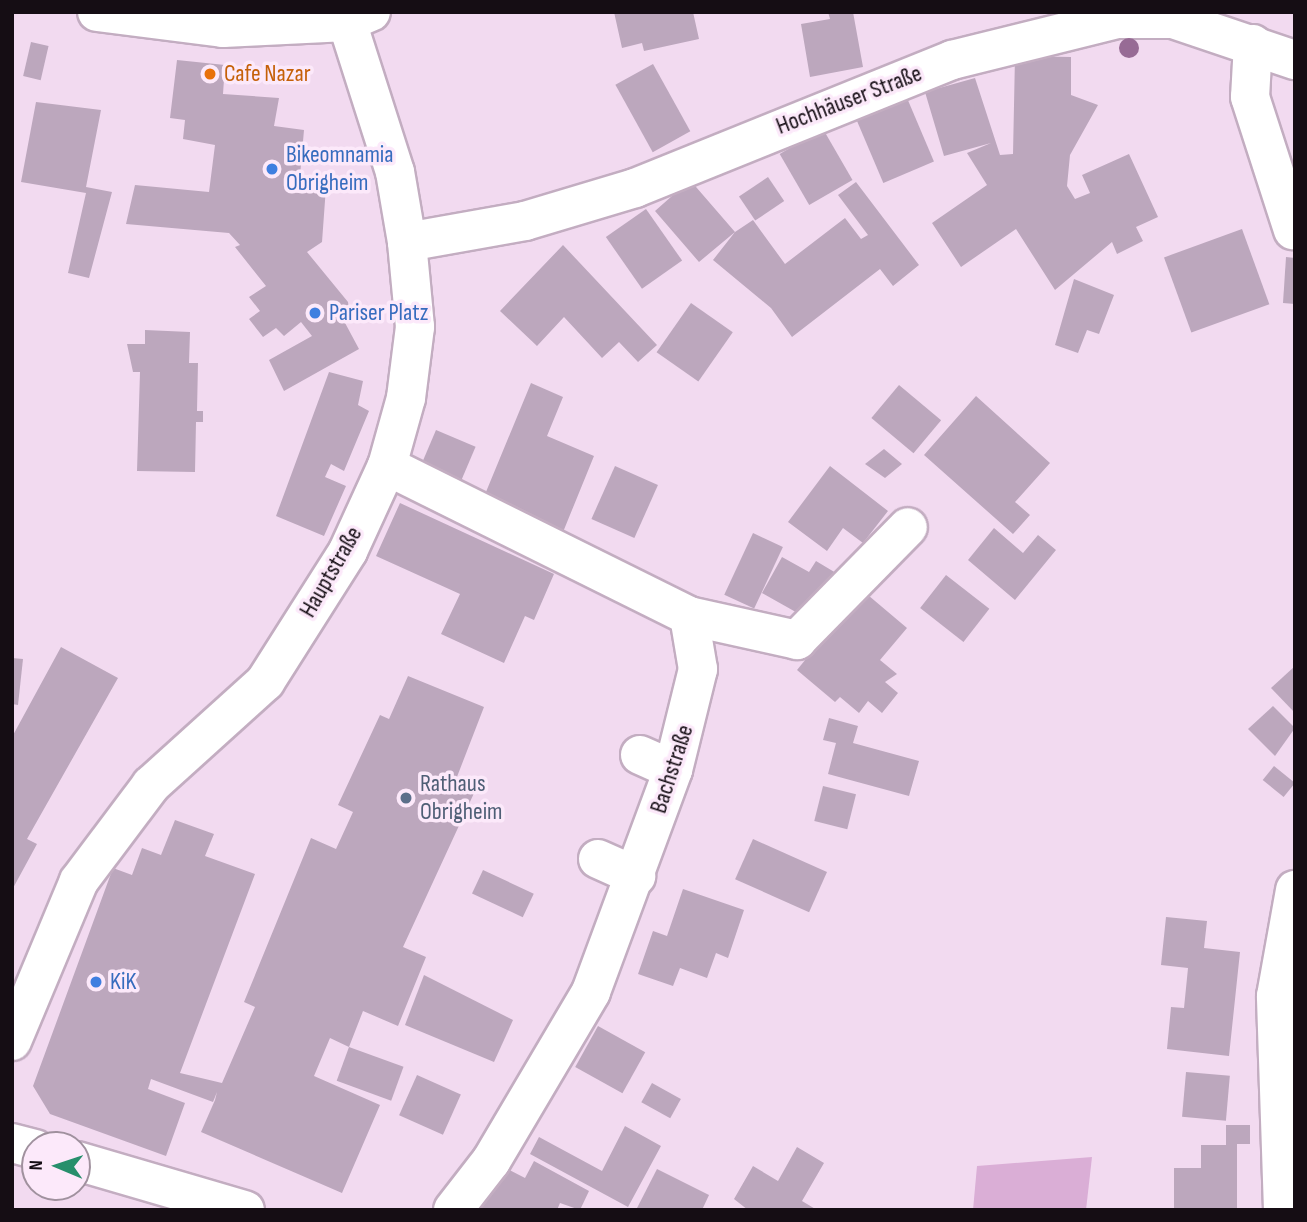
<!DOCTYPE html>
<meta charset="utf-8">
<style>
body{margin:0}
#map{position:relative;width:1307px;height:1222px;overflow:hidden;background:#f2daf0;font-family:"Sofia Sans Condensed",sans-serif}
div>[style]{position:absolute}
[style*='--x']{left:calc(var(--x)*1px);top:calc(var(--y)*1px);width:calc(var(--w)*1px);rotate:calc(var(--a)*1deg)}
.green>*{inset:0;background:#daaed6}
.building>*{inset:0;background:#bca7bd;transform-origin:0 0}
.roads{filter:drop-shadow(2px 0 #c3adc1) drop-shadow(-2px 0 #c3adc1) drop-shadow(0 2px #c3adc1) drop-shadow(0 -2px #c3adc1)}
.minor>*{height:38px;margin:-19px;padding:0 19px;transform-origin:19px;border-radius:19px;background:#fff}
.major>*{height:38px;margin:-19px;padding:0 19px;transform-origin:19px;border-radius:19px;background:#fff}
.trees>*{width:20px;height:20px;margin:-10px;border-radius:50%;background:#976b95}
.dots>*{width:19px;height:19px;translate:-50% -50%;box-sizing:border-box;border:4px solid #fce9fa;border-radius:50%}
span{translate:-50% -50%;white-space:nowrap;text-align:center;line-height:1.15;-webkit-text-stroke:7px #fce9fa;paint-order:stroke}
.food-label{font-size:24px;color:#c56008}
.left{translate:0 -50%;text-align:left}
.street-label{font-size:24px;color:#150d14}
.shop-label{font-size:24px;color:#366cbe}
.service-label{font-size:24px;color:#4e5e75}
.frame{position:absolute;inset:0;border:14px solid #150d14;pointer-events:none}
.north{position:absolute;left:21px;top:1131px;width:70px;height:70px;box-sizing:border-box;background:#fce9fa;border:2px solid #a0919e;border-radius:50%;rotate:272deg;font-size:19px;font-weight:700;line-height:28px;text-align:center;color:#150d14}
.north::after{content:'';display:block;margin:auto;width:24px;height:32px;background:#278f6c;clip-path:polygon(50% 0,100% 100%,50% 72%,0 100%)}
</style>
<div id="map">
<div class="green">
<div style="clip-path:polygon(1092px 1157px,1086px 1210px,973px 1210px,977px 1166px)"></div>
</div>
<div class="building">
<div style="clip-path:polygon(614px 12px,693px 12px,699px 39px,644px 51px,642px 43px,622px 48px)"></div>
<div style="clip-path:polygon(828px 12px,853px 12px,863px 67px,810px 77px,801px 24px,830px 19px)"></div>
<div style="left:31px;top:42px;width:18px;height:35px;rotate:13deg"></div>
<div style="clip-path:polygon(1015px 56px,1071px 57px,1071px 95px,1098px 105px,1070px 155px,1067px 186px,1075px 199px,1090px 193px,1082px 175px,1129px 154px,1158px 217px,1136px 227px,1143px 241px,1117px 254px,1112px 242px,1055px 290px,1016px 229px,961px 267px,932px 223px,987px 185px,967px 153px,991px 143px,944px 156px,925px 92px,975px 78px,1000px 155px,1013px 154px)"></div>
<div style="clip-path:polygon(177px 60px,225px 65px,223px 94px,279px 98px,274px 126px,304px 130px,299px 187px,326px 187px,322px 242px,307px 252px,348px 302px,350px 316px,344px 321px,359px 349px,284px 391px,269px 360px,312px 336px,301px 322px,284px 336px,276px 328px,263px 337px,249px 319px,260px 311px,249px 297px,266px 286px,235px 247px,240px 245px,229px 233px,126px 224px,135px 185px,209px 192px,215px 145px,183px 139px,185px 120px,170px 118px)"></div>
<div style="left:653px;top:64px;width:77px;height:43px;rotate:61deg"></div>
<div style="left:907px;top:98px;width:69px;height:55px;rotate:67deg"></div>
<div style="clip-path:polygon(36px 102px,101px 110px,86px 187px,112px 192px,89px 278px,68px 273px,86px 193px,21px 182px)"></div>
<div style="left:823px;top:129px;width:59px;height:50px;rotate:60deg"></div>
<div style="left:768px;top:177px;width:29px;height:35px;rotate:56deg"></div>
<div style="clip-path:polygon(690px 180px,735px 232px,753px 220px,785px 264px,845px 218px,861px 239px,868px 235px,838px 195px,856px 182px,919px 265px,893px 286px,880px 269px,792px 337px,771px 308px,713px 260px,735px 232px,699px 262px,655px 211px)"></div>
<div style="left:646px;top:209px;width:63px;height:49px;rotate:55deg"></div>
<div style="left:1242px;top:229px;width:80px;height:83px;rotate:70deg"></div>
<div style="clip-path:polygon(563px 245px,657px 345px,638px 362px,619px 342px,602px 358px,564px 317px,537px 346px,500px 311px)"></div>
<div style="clip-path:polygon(1286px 257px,1295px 258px,1295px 304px,1283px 303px)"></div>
<div style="clip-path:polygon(1074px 279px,1114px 295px,1099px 334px,1087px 330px,1078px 353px,1055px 345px)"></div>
<div style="left:691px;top:303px;width:51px;height:60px;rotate:35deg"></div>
<div style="clip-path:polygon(145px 330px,190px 332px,189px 363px,198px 363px,197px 411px,203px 411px,203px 422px,196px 422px,195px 472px,137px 471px,140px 372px,133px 372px,127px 344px,145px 344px)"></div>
<div style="clip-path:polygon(329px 372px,363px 381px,358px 405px,369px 411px,344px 471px,331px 464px,325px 477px,346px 486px,324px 536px,276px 516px)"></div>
<div style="clip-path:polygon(531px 383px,563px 397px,547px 436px,594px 456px,561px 537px,481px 504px)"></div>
<div style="left:899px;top:385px;width:55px;height:43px;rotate:40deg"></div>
<div style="clip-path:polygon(976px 396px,1050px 463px,1015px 502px,1030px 515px,1013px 534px,924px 455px)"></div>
<div style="left:436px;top:430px;width:43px;height:47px;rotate:23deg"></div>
<div style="clip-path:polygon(884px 449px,902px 464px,885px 478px,865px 464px)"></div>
<div style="left:615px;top:466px;width:47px;height:58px;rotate:24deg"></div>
<div style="clip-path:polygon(830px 466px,888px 511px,863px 543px,843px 528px,827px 551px,788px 522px)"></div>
<div style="clip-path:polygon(400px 503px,554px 574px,534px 620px,525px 616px,504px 663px,441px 634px,460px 594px,376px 556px)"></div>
<div style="clip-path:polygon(994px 528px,1023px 553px,1038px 535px,1056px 550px,1015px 600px,968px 560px)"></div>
<div style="left:753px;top:533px;width:33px;height:68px;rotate:25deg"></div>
<div style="clip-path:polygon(782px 557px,809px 572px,816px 561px,836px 573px,810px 620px,762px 593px)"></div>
<div style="left:946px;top:575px;width:55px;height:42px;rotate:38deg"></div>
<div style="clip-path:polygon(862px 590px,907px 628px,880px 660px,897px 674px,885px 682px,898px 693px,882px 713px,868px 701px,859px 713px,840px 697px,835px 702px,797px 670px)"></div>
<div style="clip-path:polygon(61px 647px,118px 678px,27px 839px,37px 844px,12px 890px,12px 737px)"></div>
<div style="clip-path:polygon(12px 658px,23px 659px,18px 705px,12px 704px)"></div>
<div style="clip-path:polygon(1295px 666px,1295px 713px,1271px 688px)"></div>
<div style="clip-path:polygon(408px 676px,484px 707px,455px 782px,475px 791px,403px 947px,426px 957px,398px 1026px,363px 1011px,349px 1047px,330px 1038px,314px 1076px,380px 1105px,342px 1193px,201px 1132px,215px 1100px,217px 1092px,213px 1102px,151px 1079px,148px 1089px,185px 1103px,166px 1156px,50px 1114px,33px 1086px,113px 868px,132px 875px,142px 848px,161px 855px,175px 820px,214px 834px,205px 856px,255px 874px,180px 1073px,222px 1083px,255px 1007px,244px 1002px,311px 838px,336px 849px,353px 812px,338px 805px,380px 715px,389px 719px)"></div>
<div style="clip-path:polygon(1273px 706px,1295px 728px,1275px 756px,1248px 729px)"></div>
<div style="clip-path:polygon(829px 718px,858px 726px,853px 743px,919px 761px,909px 796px,828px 774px,836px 743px,823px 740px)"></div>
<div style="left:1274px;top:766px;width:27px;height:18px;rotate:39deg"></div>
<div style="left:823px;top:786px;width:34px;height:36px;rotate:14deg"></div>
<div style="left:753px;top:839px;width:81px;height:44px;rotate:24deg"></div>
<div style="left:483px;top:870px;width:56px;height:26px;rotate:25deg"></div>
<div style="clip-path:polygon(683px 889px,744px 910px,728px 958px,716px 953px,707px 978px,680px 968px,673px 986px,638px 974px,653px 931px,667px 936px)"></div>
<div style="clip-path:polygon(1166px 917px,1207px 921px,1204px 948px,1240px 952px,1229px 1056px,1167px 1049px,1171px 1007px,1184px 1008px,1188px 968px,1161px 965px)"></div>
<div style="clip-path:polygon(424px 975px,513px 1020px,494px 1062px,405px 1025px)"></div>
<div style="left:598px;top:1026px;width:54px;height:47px;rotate:29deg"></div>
<div style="left:349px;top:1047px;width:58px;height:36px;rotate:20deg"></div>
<div style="left:1186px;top:1072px;width:44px;height:45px;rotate:5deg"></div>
<div style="left:417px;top:1075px;width:48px;height:44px;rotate:24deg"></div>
<div style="left:652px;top:1083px;width:33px;height:22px;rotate:29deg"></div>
<div style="clip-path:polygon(1226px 1125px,1250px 1125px,1250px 1144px,1237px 1144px,1237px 1210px,1174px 1210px,1174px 1168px,1201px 1168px,1201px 1145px,1226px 1145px)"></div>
<div style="clip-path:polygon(625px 1126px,661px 1146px,628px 1207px,530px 1154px,539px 1137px,602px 1171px)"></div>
<div style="clip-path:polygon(797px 1147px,824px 1163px,802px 1201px,817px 1210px,748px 1210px,734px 1199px,753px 1166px,778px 1181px)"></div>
<div style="clip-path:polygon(534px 1161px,589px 1191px,580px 1210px,560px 1203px,557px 1210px,479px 1210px,502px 1166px,525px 1178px)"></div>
<div style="clip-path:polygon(657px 1169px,709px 1195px,702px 1210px,636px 1210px)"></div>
</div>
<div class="roads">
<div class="minor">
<div style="--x:97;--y:12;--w:127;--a:7.2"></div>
<div style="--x:223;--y:28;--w:124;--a:-2.8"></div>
<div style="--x:347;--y:22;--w:26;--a:-23"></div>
<div style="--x:1253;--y:44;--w:53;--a:93.2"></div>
<div style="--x:1250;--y:97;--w:140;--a:72.1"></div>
<div style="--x:407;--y:242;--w:120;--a:-10.1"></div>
<div style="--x:525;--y:221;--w:115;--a:-16.7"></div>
<div style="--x:635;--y:188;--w:342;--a:-22"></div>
<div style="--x:952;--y:60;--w:171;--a:-13.9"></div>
<div style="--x:1118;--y:19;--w:55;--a:0"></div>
<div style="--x:1173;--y:19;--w:129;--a:18.6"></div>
<div style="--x:387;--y:466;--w:337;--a:26.4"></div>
<div style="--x:689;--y:616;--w:54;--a:80.4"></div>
<div style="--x:698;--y:669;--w:104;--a:103.9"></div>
<div style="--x:673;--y:770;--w:237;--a:110.3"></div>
<div style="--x:591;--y:992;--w:196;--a:120.6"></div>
<div style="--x:491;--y:1161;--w:62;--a:127.8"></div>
<div style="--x:689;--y:616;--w:111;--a:12.5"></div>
<div style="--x:797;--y:640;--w:158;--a:-45.5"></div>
<div style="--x:640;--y:755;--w:36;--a:24"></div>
<div style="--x:598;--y:859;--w:42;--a:24.1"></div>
<div style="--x:12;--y:1143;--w:24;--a:15"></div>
<div style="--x:77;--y:1161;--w:175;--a:16.3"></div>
<div style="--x:1283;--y:1210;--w:214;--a:-91.9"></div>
<div style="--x:1276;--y:996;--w:108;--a:-79.8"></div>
</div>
<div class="major">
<div style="--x:12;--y:1041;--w:173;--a:-67.3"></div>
<div style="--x:79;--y:881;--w:120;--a:-53.1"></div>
<div style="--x:151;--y:785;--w:154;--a:-42.1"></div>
<div style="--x:265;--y:682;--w:155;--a:-57.6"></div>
<div style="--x:348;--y:551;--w:94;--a:-65.4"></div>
<div style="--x:387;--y:466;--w:71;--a:-74.4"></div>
<div style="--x:406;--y:398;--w:72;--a:-82.8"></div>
<div style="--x:415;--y:327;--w:85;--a:-95.4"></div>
<div style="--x:407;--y:242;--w:71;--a:-99.7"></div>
<div style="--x:395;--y:172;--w:168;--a:-107.7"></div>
</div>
</div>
<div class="trees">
<div style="left:1129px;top:48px"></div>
</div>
<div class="dots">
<div style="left:210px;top:74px;background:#e8710a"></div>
<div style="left:272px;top:169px;background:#3f7fe0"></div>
<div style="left:315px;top:313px;background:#3f7fe0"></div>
<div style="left:406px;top:798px;background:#5c6f8a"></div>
<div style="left:96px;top:982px;background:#3f7fe0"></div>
</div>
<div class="food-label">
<span class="left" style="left:224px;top:74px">Cafe Nazar</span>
</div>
<div class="street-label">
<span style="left:849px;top:100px;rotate:-21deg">Hochhäuser Straße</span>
<span style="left:331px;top:572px;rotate:-60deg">Hauptstraße</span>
<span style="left:672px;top:769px;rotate:-72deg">Bachstraße</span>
</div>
<div class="shop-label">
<span class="left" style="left:286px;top:169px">Bikeomnamia<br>Obrigheim</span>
<span class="left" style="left:329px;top:313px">Pariser Platz</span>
<span class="left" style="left:110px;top:982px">KiK</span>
</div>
<div class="service-label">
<span class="left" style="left:420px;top:798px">Rathaus<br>Obrigheim</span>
</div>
<div class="frame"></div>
<div class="north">N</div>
</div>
